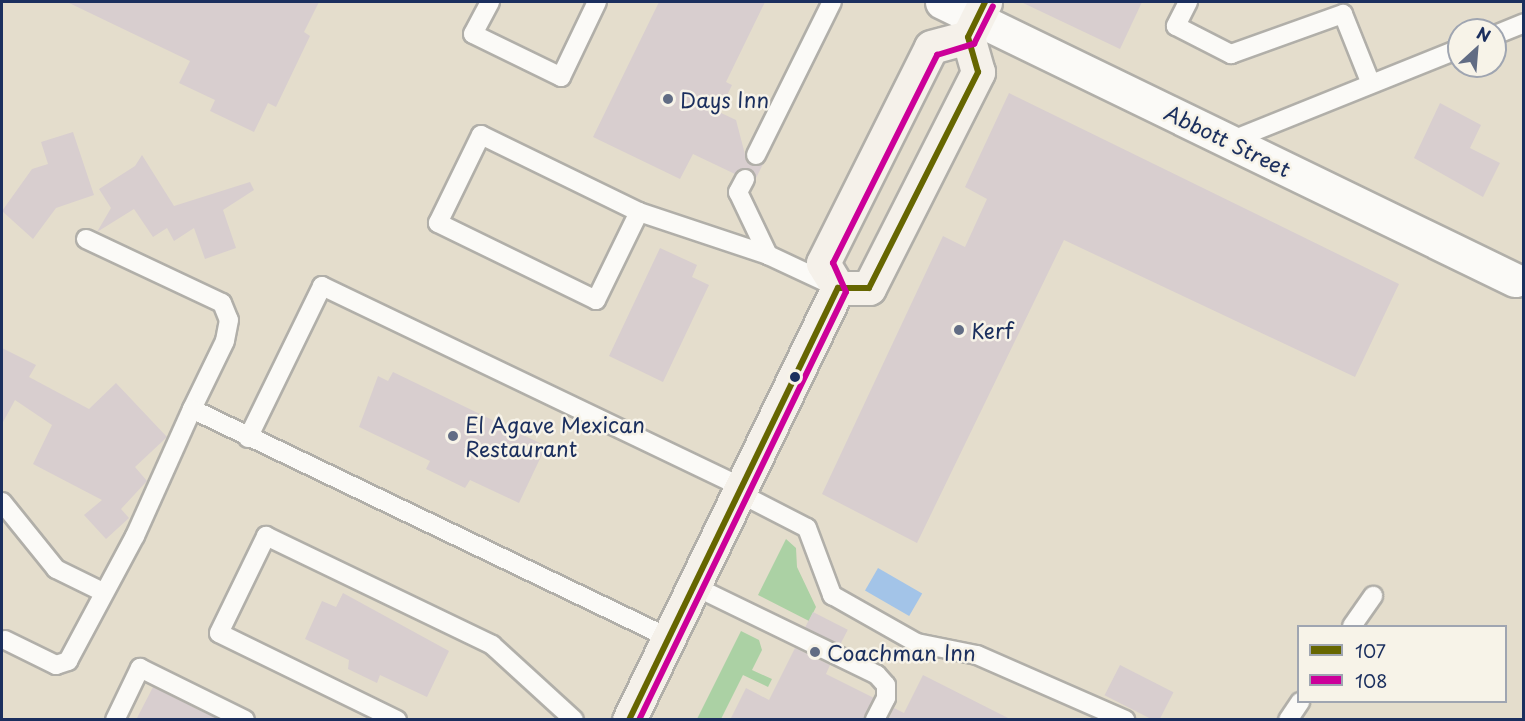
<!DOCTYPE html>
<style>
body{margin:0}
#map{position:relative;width:1525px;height:721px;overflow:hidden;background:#e4ddcc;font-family:"Playpen Sans",sans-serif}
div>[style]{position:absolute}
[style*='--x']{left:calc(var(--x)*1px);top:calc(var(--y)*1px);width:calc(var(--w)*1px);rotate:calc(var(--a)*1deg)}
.green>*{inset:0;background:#abd1a4}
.water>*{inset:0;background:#a3c4e8;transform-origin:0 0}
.building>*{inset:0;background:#d8cecf;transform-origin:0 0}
.roads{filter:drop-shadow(2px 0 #b1afa9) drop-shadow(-2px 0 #b1afa9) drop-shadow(0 2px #b1afa9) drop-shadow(0 -2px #b1afa9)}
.service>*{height:18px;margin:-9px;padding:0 9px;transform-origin:9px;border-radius:9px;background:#fbfaf7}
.minor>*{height:33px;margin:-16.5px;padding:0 16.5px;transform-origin:16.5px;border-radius:16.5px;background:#fbfaf7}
.secondary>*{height:33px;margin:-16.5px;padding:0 16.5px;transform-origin:16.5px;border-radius:16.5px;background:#f5f1ea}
.bus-1>*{height:6px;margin:-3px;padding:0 3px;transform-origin:3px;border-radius:3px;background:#660}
.bus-2>*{height:6px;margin:-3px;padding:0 3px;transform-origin:3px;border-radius:3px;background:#c09}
.dots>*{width:16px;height:16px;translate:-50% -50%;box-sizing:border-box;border:3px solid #f7f3e8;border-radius:50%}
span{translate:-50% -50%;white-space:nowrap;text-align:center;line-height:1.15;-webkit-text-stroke:5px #f7f3e8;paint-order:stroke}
.poi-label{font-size:21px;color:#1b2f5e}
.left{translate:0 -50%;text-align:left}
.street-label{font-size:21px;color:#1b2f5e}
.frame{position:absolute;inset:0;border:3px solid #1b2f5e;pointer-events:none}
.legend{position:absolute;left:1297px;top:625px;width:210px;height:78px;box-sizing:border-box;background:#f7f3e8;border:2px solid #9fa5b1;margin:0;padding:8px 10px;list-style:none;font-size:18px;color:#1b2f5e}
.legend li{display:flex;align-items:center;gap:12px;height:30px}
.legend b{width:30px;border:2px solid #9fa5b1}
.north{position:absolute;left:1447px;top:18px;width:60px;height:60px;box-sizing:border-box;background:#f7f3e8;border:2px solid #9fa5b1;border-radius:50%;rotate:26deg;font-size:16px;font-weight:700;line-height:24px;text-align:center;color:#1b2f5e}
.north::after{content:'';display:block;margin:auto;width:21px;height:27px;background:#616c84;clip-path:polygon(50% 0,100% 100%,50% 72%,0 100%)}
</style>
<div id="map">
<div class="green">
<div style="clip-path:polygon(786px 539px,796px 548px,797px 567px,816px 607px,809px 621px,758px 595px)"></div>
<div style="clip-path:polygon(741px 631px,759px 640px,762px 650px,752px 670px,772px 679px,768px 687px,743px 675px,721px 719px,697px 719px)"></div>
</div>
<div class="water">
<div style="left:878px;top:568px;width:51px;height:26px;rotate:30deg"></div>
</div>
<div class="building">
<div style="clip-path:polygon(67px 2px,319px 2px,304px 32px,310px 36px,276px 107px,268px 103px,254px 132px,210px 111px,215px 100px,179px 83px,190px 61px)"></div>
<div style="clip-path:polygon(659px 2px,765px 2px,726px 82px,732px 85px,719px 112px,736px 120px,747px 162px,763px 164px,756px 178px,750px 169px,735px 174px,693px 154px,680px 179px,593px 137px)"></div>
<div style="clip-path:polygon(1021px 2px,1142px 2px,1120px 49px)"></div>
<div style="clip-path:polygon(1009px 93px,1399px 284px,1355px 377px,1064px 240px,917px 543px,822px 494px,943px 236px,965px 247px,987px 199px,965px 187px)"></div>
<div style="clip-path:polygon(1440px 103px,1481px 125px,1470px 148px,1500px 163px,1483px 197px,1414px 158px)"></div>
<div style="clip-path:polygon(73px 132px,94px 195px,56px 208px,33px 239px,2px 211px,32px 169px,48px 164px,41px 142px)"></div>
<div style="clip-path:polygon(142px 155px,174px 206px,250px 182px,254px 190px,223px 210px,236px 248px,205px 259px,194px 228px,174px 241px,167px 228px,153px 237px,134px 209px,97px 232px,111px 208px,99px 189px,135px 166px)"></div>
<div style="clip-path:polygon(660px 248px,697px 265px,692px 277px,709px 285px,663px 382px,609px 356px)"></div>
<div style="clip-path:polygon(2px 348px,36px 365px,29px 377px,89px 409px,116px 383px,167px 437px,135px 467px,147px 481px,121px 509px,129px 518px,106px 539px,84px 515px,102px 500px,33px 464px,52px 425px,15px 400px,2px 424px)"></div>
<div style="clip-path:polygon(393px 372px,546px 446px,519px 503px,470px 480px,465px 488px,426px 469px,430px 461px,359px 427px,378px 376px,388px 381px)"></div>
<div style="clip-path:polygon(343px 593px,449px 651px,427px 697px,380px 675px,377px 683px,348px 669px,349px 660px,305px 639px,322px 601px,336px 607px)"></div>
<div style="left:813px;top:612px;width:39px;height:18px;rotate:27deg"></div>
<div style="clip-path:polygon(795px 648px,830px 665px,826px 674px,874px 698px,864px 720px,730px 720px,746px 688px,769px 700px)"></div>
<div style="left:1120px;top:665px;width:60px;height:34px;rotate:27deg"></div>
<div style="clip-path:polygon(923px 675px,1012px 720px,888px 720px,894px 708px,904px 713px)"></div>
<div style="clip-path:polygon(153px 687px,219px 720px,136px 720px)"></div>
</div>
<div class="roads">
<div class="service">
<div style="--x:490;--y:2;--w:36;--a:118"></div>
<div style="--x:473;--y:34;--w:98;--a:26"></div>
<div style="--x:561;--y:77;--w:83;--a:-64.4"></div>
<div style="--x:1188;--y:2;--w:27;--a:117"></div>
<div style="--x:1176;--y:26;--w:62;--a:27"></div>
<div style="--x:1231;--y:54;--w:119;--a:-19.7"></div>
<div style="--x:1343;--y:14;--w:75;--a:68.2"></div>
<div style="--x:1495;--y:35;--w:31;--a:-22"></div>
<div style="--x:1230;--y:141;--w:247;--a:-21.9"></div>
<div style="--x:756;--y:155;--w:171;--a:-63.6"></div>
<div style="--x:745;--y:179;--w:15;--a:118"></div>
<div style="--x:738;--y:192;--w:70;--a:64.5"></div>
<div style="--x:639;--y:212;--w:98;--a:116"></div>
<div style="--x:596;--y:300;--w:176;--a:-154"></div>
<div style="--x:438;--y:223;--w:98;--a:-64"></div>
<div style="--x:481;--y:135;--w:176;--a:26"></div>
<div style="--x:639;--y:212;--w:136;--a:18.4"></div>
<div style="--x:768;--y:255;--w:71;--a:25.1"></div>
<div style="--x:86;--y:239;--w:150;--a:25.2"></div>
<div style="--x:222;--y:303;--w:18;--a:68"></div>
<div style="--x:229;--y:320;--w:21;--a:101"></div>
<div style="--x:225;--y:341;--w:76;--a:115.9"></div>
<div style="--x:192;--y:409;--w:529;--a:25.64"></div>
<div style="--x:248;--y:438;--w:169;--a:-64"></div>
<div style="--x:322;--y:286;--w:466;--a:25.6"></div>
<div style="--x:739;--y:493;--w:76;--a:27.2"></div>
<div style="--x:807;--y:528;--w:72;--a:69.5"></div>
<div style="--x:832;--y:595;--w:98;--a:29.5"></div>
<div style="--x:917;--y:643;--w:61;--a:11.3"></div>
<div style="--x:977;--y:655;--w:162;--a:23.7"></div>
<div style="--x:2;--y:502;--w:86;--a:51.1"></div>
<div style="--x:56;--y:569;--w:50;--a:26.1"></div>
<div style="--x:694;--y:586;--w:203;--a:25.9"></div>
<div style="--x:877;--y:675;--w:13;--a:48"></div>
<div style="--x:886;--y:685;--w:13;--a:90"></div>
<div style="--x:886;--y:698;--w:25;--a:117"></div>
<div style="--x:1352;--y:626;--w:37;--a:-55"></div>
<div style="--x:5;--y:640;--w:57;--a:26.1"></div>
<div style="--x:56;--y:665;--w:13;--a:-18"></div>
<div style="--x:68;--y:661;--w:142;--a:-61.8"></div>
<div style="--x:135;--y:536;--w:139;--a:-65.8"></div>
<div style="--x:115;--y:720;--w:58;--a:-64.3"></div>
<div style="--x:140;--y:668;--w:117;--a:26.3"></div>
<div style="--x:397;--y:720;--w:198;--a:-154"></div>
<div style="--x:219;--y:633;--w:108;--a:-64.1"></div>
<div style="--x:266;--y:536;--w:251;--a:25.7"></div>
<div style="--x:492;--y:645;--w:111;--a:42.4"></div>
<div style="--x:1288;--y:720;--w:22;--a:-56"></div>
</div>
<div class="minor">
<div style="--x:942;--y:2;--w:637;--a:25.88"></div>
</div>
<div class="secondary">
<div style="--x:838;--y:288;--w:31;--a:0"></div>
<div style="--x:869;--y:288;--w:242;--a:-63.2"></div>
<div style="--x:978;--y:72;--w:36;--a:-106"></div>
<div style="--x:968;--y:37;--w:39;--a:-64"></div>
<div style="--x:838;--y:288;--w:29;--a:-121"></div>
<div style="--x:823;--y:263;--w:241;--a:-63.4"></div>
<div style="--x:931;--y:47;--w:38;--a:-15"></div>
<div style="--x:629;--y:720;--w:480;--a:-64.2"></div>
</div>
</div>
<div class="bus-1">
<div style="--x:629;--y:720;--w:480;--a:-64.2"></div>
<div style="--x:838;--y:288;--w:31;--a:0"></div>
<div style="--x:869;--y:288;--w:242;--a:-63.2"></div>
<div style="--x:978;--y:72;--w:36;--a:-106"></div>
<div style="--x:968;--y:37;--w:39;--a:-64"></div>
</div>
<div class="bus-2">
<div style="--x:639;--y:720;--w:475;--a:-64.2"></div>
<div style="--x:846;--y:292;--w:32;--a:-114"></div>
<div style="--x:833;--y:263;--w:233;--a:-63.4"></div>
<div style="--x:937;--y:55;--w:39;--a:-17"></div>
<div style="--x:974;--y:44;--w:42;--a:-63.4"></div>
</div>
<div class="dots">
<div style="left:668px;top:99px;background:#616c84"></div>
<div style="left:959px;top:330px;background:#616c84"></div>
<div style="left:795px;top:377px;background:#1b2f5e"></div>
<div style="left:453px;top:436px;background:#616c84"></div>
<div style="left:815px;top:652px;background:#616c84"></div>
</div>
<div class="poi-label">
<span class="left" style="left:680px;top:99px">Days Inn</span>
<span class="left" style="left:971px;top:330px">Kerf</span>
<span class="left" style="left:465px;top:436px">El Agave Mexican<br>Restaurant</span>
<span class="left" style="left:827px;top:652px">Coachman Inn</span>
</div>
<div class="street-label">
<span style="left:1228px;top:140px;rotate:26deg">Abbott Street</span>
</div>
<div class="frame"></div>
<ul class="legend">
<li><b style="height:8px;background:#660"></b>107</li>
<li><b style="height:8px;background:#c09"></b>108</li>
</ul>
<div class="north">N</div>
</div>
